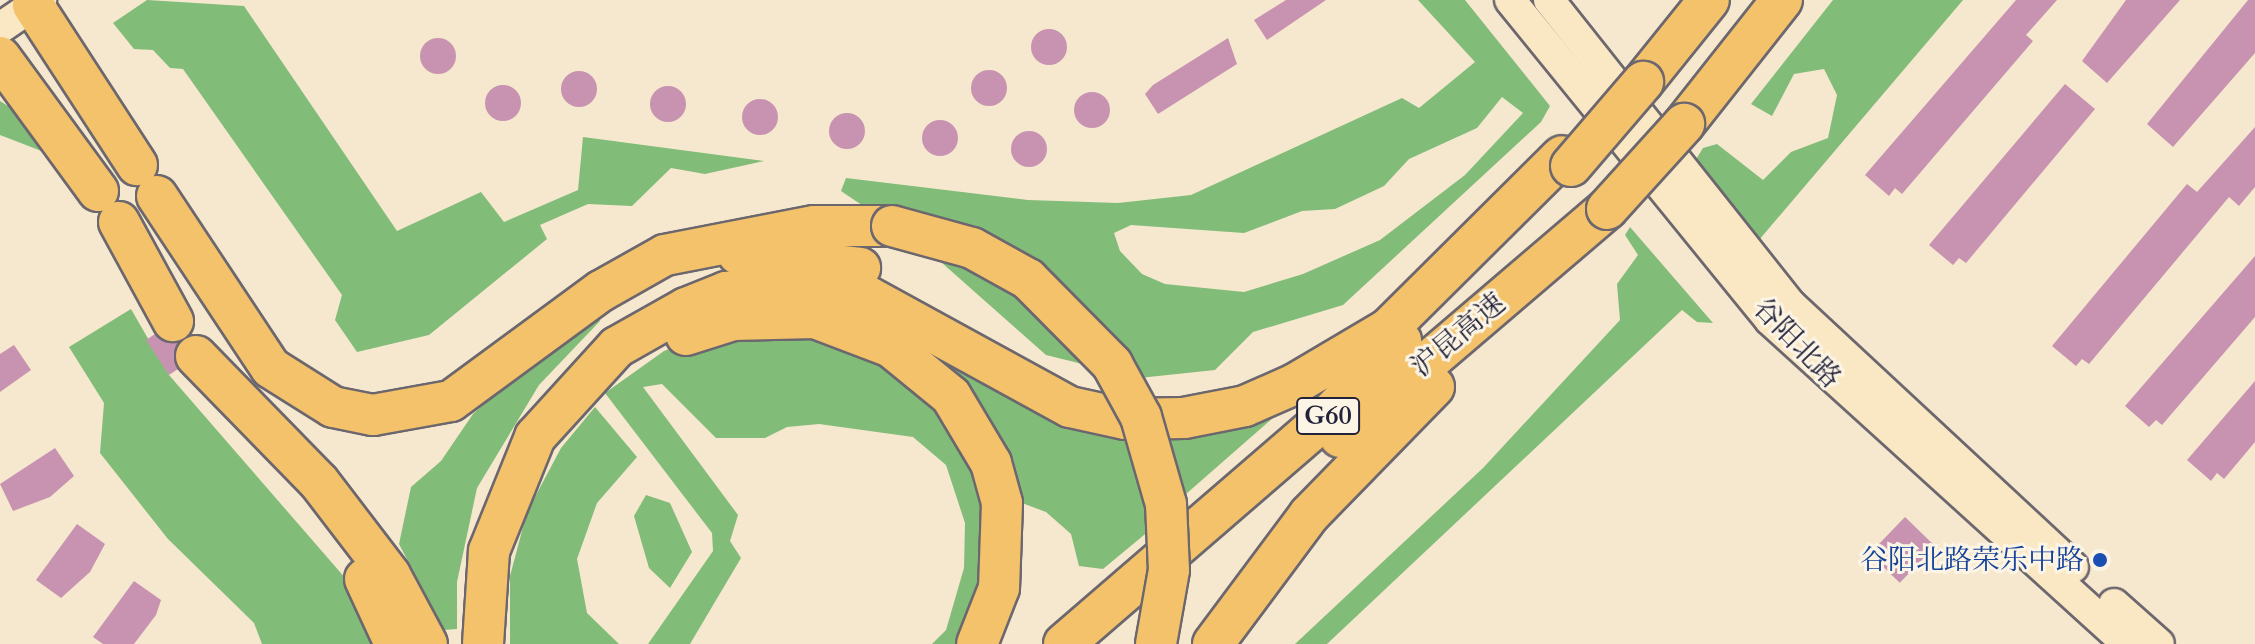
<!DOCTYPE html>
<meta charset="utf-8">
<style>
body{margin:0}
#map{position:relative;width:2255px;height:644px;overflow:hidden;background:#f6e8ce;font-family:Cardo,"Noto Serif SC",serif}
div>[style]{position:absolute}
[style*='--x']{left:calc(var(--x)*1px);top:calc(var(--y)*1px);width:calc(var(--w)*1px);rotate:calc(var(--a)*1deg)}
.forest>*{inset:0;background:#82bc79}
.building>*{inset:0;background:#c892b1;transform-origin:0 0}
.round{border-radius:50%}
.roads{filter:drop-shadow(2px 0 #6c676e) drop-shadow(-2px 0 #6c676e) drop-shadow(0 2px #6c676e) drop-shadow(0 -2px #6c676e)}
.secondary>*{height:30px;margin:-15px;padding:0 15px;transform-origin:15px;border-radius:15px;background:#fae7c3}
.highway>*{height:40px;margin:-20px;padding:0 20px;transform-origin:20px;border-radius:20px;background:#f3c26a}
.bridges{filter:drop-shadow(2px 0 #6c676e) drop-shadow(-2px 0 #6c676e) drop-shadow(0 2px #6c676e) drop-shadow(0 -2px #6c676e)}
.highway-bridge>*{height:40px;margin:-20px;padding:0 20px;transform-origin:20px;border-radius:20px;background:#f3c26a}
.dots>*{width:22px;height:22px;translate:-50% -50%;box-sizing:border-box;border:4px solid #fcf5e5;border-radius:50%}
span{translate:-50% -50%;white-space:nowrap;text-align:center;line-height:1.15;-webkit-text-stroke:6px #fcf5e5;paint-order:stroke}
.shield-label span{padding:2px 6px;background:#fcf5e5;border:2px solid;border-radius:6px;-webkit-text-stroke-width:0}
.shield-label{font-size:26px;color:#22223b;font-weight:700}
.street-label{font-size:28px;color:#22223b}
.transit-label{font-size:28px;color:#164399}
.right{translate:-100% -50%;text-align:right}
</style>
<div id="map">
<div class="forest">
<div style="clip-path:polygon(147px 0,244px 6px,397px 231px,481px 192px,504px 222px,578px 190px,583px 137px,764px 161px,705px 174px,671px 168px,632px 206px,588px 204px,540px 225px,547px 239px,429px 335px,357px 352px,335px 320px,342px 295px,183px 69px,170px 68px,153px 50px,134px 49px,113px 23px)"></div>
<div style="clip-path:polygon(evenodd,1418px 0,1465px 0,1550px 106px,1541px 122px,1343px 305px,1253px 332px,1215px 370px,1139px 378px,1046px 355px,924px 247px,841px 191px,846px 178px,1028px 200px,1118px 203px,1191px 195px,1402px 98px,1419px 108px,1475px 62px,1418px 0,1502px 97px,1523px 113px,1465px 175px,1380px 240px,1303px 274px,1244px 292px,1165px 284px,1142px 274px,1120px 251px,1114px 233px,1131px 225px,1244px 233px,1302px 211px,1335px 209px,1384px 186px,1409px 159px,1477px 128px,1502px 97px)"></div>
<div style="clip-path:polygon(1833px 0,1963px 0,1759px 240px,1748px 243px,1687px 174px,1703px 148px,1717px 144px,1763px 180px,1791px 152px,1828px 138px,1837px 95px,1824px 69px,1794px 74px,1772px 116px,1751px 104px)"></div>
<div style="clip-path:polygon(0 101px,11px 108px,44px 152px,0 135px)"></div>
<div style="clip-path:polygon(1630px 227px,1713px 323px,1697px 322px,1682px 310px,1327px 644px,1295px 644px,1483px 468px,1620px 320px,1617px 284px,1638px 255px,1625px 235px)"></div>
<div style="clip-path:polygon(827px 295px,1133px 437px,1150px 530px,1103px 569px,1079px 566px,1071px 534px,1046px 512px,1011px 499px,1003px 474px)"></div>
<div style="clip-path:polygon(592px 308px,600px 321px,539px 385px,477px 488px,457px 582px,457px 629px,444px 630px,399px 544px,411px 487px,441px 461px,473px 414px)"></div>
<div style="clip-path:polygon(131px 309px,169px 375px,353px 587px,377px 644px,262px 644px,254px 623px,168px 539px,100px 453px,104px 403px,69px 347px)"></div>
<div style="clip-path:polygon(727px 326px,851px 343px,945px 408px,986px 491px,988px 569px,966px 644px,932px 644px,946px 630px,964px 568px,965px 523px,946px 465px,913px 437px,819px 424px,787px 427px,765px 438px,716px 438px,662px 384px,643px 387px,738px 515px,730px 541px,741px 558px,690px 644px,648px 644px,713px 551px,712px 533px,605px 393px,664px 351px)"></div>
<div style="clip-path:polygon(595px 407px,637px 457px,597px 503px,577px 559px,587px 613px,619px 644px,510px 644px,510px 576px,527px 512px,561px 448px)"></div>
<div style="clip-path:polygon(1268px 408px,1273px 418px,1178px 501px,1161px 431px)"></div>
<div style="clip-path:polygon(646px 495px,670px 503px,692px 552px,670px 588px,649px 568px,634px 516px)"></div>
</div>
<div class="building">
<div style="clip-path:polygon(1286px 0,1326px 0,1267px 40px,1254px 20px)"></div>
<div style="clip-path:polygon(2016px 0,2057px 0,2026px 35px,2033px 41px,1902px 194px,1895px 188px,1889px 196px,1865px 175px)"></div>
<div style="clip-path:polygon(2126px 0,2180px 0,2107px 83px,2082px 61px)"></div>
<div style="clip-path:polygon(2248px 0,2255px 0,2255px 53px,2173px 147px,2147px 124px)"></div>
<div class="round" style="left:1031px;top:29px;width:36px;height:36px"></div>
<div style="clip-path:polygon(1228px 38px,1237px 64px,1158px 114px,1145px 94px,1153px 85px)"></div>
<div class="round" style="left:420px;top:38px;width:36px;height:36px"></div>
<div class="round" style="left:971px;top:70px;width:36px;height:36px"></div>
<div class="round" style="left:561px;top:71px;width:36px;height:36px"></div>
<div style="clip-path:polygon(2065px 84px,2095px 109px,1966px 263px,1959px 258px,1953px 265px,1929px 245px)"></div>
<div class="round" style="left:485px;top:85px;width:36px;height:36px"></div>
<div class="round" style="left:650px;top:86px;width:36px;height:36px"></div>
<div class="round" style="left:1074px;top:92px;width:36px;height:36px"></div>
<div class="round" style="left:742px;top:99px;width:36px;height:36px"></div>
<div class="round" style="left:829px;top:113px;width:36px;height:36px"></div>
<div class="round" style="left:922px;top:120px;width:36px;height:36px"></div>
<div style="clip-path:polygon(2255px 127px,2255px 187px,2239px 206px,2229px 197px,2089px 364px,2082px 359px,2076px 366px,2052px 346px,2187px 184px,2197px 192px)"></div>
<div class="round" style="left:1011px;top:131px;width:36px;height:36px"></div>
<div style="clip-path:polygon(2255px 256px,2255px 317px,2162px 425px,2156px 420px,2149px 427px,2125px 406px)"></div>
<div style="clip-path:polygon(155px 334px,178px 343px,178px 369px,169px 375px,146px 340px)"></div>
<div style="clip-path:polygon(14px 345px,31px 370px,0 392px,0 354px)"></div>
<div style="clip-path:polygon(2255px 381px,2255px 442px,2224px 479px,2217px 473px,2211px 481px,2187px 460px)"></div>
<div style="clip-path:polygon(55px 448px,74px 476px,50px 497px,13px 511px,0 484px)"></div>
<div style="left:1905px;top:517px;width:42px;height:51px;rotate:44deg"></div>
<div style="clip-path:polygon(77px 524px,105px 544px,90px 572px,61px 598px,36px 580px)"></div>
<div style="clip-path:polygon(134px 581px,161px 600px,156px 615px,134px 644px,103px 644px,93px 637px)"></div>
</div>
<div class="roads">
<div class="secondary">
<div style="--x:1510;--y:0;--w:412;--a:50.9"></div>
<div style="--x:1770;--y:320;--w:482;--a:42.2"></div>
<div style="--x:1549;--y:0;--w:389;--a:51.6"></div>
<div style="--x:1791;--y:305;--w:385;--a:42.9"></div>
<div style="--x:0;--y:28;--w:50;--a:-34.3"></div>
<div style="--x:2114;--y:604;--w:60;--a:41.6"></div>
</div>
<div class="highway">
<div style="--x:33;--y:5;--w:191;--a:57"></div>
<div style="--x:0;--y:57;--w:166;--a:53.8"></div>
<div style="--x:1643;--y:82;--w:105;--a:-51.2"></div>
<div style="--x:1684;--y:124;--w:158;--a:-51.7"></div>
<div style="--x:157;--y:196;--w:206;--a:56.5"></div>
<div style="--x:271;--y:368;--w:73;--a:32.2"></div>
<div style="--x:333;--y:407;--w:41;--a:11.3"></div>
<div style="--x:373;--y:415;--w:79;--a:-10.2"></div>
<div style="--x:451;--y:401;--w:186;--a:-36.3"></div>
<div style="--x:601;--y:291;--w:73;--a:-29.4"></div>
<div style="--x:665;--y:255;--w:152;--a:-11"></div>
<div style="--x:814;--y:226;--w:78;--a:0"></div>
<div style="--x:119;--y:222;--w:113;--a:61.4"></div>
<div style="--x:738;--y:254;--w:123;--a:6.5"></div>
<div style="--x:686;--y:335;--w:49;--a:-17.7"></div>
<div style="--x:733;--y:320;--w:82;--a:-1.4"></div>
<div style="--x:815;--y:318;--w:81;--a:20.9"></div>
<div style="--x:891;--y:347;--w:77;--a:39.2"></div>
<div style="--x:951;--y:396;--w:78;--a:59.2"></div>
<div style="--x:991;--y:463;--w:41;--a:74.6"></div>
<div style="--x:1002;--y:503;--w:85;--a:92"></div>
<div style="--x:999;--y:588;--w:60;--a:111.4"></div>
<div style="--x:196;--y:356;--w:176;--a:45.7"></div>
<div style="--x:319;--y:482;--w:117;--a:52.6"></div>
<div style="--x:390;--y:575;--w:78;--a:61.8"></div>
<div style="--x:1340;--y:437;--w:351;--a:-40.5"></div>
<div style="--x:365;--y:579;--w:72;--a:65.2"></div>
<div style="--x:483;--y:644;--w:93;--a:-86.3"></div>
<div style="--x:489;--y:551;--w:123;--a:-68"></div>
<div style="--x:535;--y:437;--w:122;--a:-47.7"></div>
<div style="--x:617;--y:347;--w:79;--a:-29.5"></div>
<div style="--x:686;--y:308;--w:43;--a:-21.8"></div>
<div style="--x:726;--y:292;--w:47;--a:-4.9"></div>
<div style="--x:773;--y:288;--w:94;--a:4.9"></div>
<div style="--x:867;--y:296;--w:231;--a:28.7"></div>
<div style="--x:1070;--y:407;--w:56;--a:12.3"></div>
<div style="--x:1125;--y:419;--w:59;--a:-1"></div>
<div style="--x:1184;--y:418;--w:62;--a:-11.1"></div>
<div style="--x:1245;--y:406;--w:55;--a:-23.7"></div>
<div style="--x:1295;--y:384;--w:108;--a:-30.6"></div>
<div style="--x:1388;--y:329;--w:245;--a:-44.8"></div>
<div style="--x:1064;--y:644;--w:349;--a:-40.8"></div>
<div style="--x:1328;--y:416;--w:105;--a:-45.8"></div>
<div style="--x:1213;--y:644;--w:161;--a:-53.3"></div>
<div style="--x:1309;--y:515;--w:179;--a:-45.7"></div>
</div>
</div>
<div class="bridges">
<div class="highway-bridge">
<div style="--x:1571;--y:166;--w:111;--a:-49.4"></div>
<div style="--x:1607;--y:209;--w:115;--a:-47.8"></div>
<div style="--x:892;--y:226;--w:83;--a:15.4"></div>
<div style="--x:972;--y:248;--w:64;--a:29"></div>
<div style="--x:1028;--y:279;--w:120;--a:45.3"></div>
<div style="--x:1112;--y:364;--w:60;--a:61.3"></div>
<div style="--x:1141;--y:417;--w:91;--a:74"></div>
<div style="--x:1166;--y:504;--w:66;--a:87.4"></div>
<div style="--x:1169;--y:570;--w:75;--a:100"></div>
</div>
</div>
<div class="dots">
<div style="left:2100px;top:560px;background:#1a4fb4"></div>
</div>
<div class="shield-label">
<span style="left:1328px;top:416px">G60</span>
</div>
<div class="street-label">
<span style="left:1458px;top:335px;rotate:-40deg">沪昆高速</span>
<span style="left:1797px;top:343px;rotate:46deg">谷阳北路</span>
</div>
<div class="transit-label">
<span class="right" style="left:2084px;top:560px">谷阳北路荣乐中路</span>
</div>
</div>
